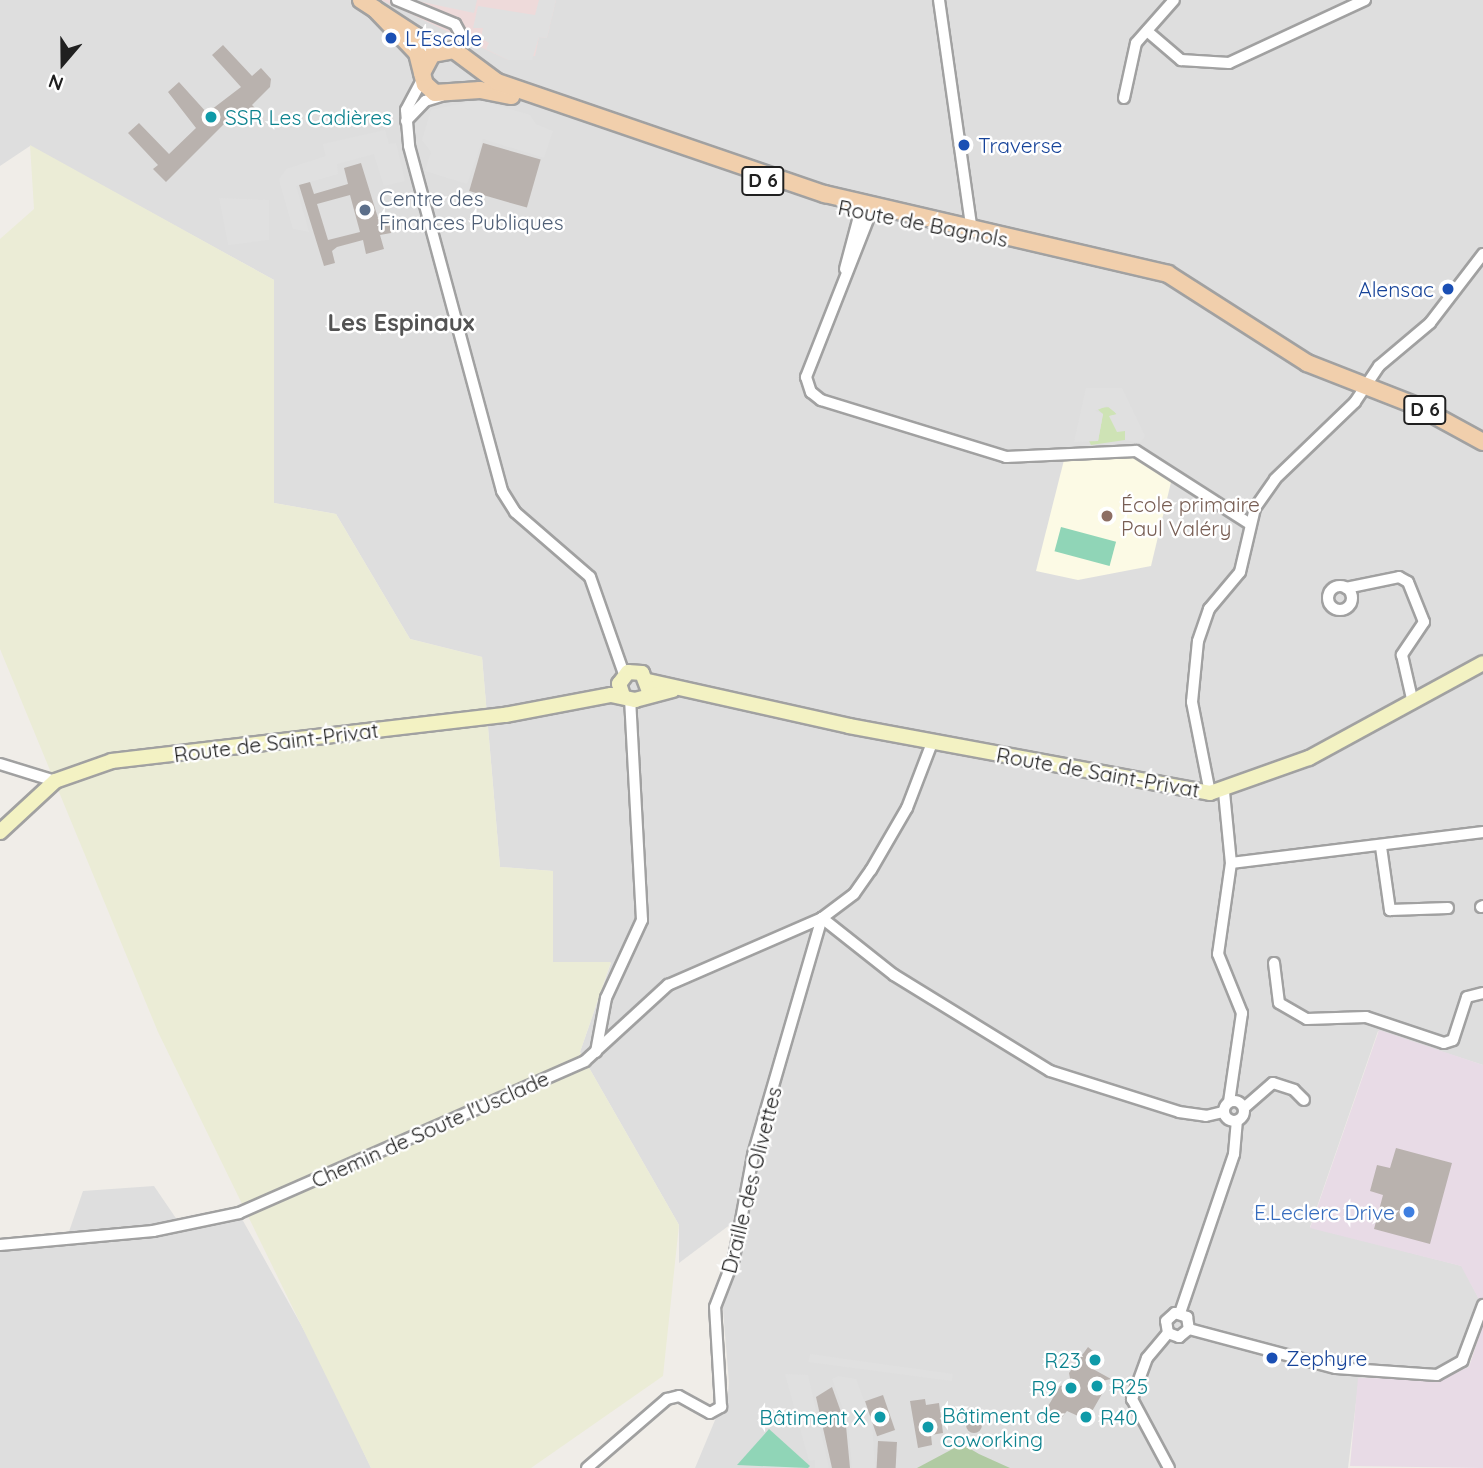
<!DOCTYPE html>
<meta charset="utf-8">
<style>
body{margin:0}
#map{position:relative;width:1483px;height:1468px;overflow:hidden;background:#f0ede8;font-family:Quicksand,sans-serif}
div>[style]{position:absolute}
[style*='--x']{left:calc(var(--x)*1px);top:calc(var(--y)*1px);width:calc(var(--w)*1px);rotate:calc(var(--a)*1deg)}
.residential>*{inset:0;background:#dedede}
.commercial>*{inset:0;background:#eedada}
.industrial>*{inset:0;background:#e8dbe6}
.education>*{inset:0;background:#fcfae5}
.farmland>*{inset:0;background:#ebecd6}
.grass>*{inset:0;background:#cee3b5}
.forest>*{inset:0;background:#b0caa2}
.pitch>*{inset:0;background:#90d5b7;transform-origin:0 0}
.parking>*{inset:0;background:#e0e0e0}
.building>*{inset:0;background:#b9b2ae;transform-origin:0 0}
.round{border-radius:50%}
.roads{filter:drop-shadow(2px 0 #a1a1a1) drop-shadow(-2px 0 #a1a1a1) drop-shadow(0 2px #a1a1a1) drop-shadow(0 -2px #a1a1a1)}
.street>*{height:10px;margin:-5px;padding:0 5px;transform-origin:5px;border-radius:5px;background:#fff}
.street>.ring{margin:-5px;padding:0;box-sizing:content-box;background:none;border:10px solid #fff;border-radius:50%}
.secondary>*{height:14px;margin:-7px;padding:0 7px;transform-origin:7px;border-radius:7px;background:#f3f2c3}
.primary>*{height:16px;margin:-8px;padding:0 8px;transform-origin:8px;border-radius:8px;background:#f1cfac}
.dots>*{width:19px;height:19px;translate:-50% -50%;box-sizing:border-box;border:4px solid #fff;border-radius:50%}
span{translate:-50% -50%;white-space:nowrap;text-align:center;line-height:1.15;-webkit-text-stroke:5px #fff;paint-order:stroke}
.shield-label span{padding:2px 5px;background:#fff;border:2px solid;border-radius:5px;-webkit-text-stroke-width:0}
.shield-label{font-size:19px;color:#202020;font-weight:700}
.transit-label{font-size:21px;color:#164399}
.left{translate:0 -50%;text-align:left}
.right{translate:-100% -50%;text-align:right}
.culture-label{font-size:21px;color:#0d838f}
.service-label{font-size:21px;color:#4e5e75}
.street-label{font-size:21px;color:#202020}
.education-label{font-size:21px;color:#785e54}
.shop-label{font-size:21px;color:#366cbe}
.quarter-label{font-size:24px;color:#535353;font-weight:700}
.north{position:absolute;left:28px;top:28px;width:70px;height:70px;-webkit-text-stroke:5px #fff;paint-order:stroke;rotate:200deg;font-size:19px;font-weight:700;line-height:28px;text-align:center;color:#202020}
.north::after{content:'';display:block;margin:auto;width:24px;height:32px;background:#202020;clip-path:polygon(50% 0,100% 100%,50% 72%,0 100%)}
</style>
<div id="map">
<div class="residential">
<div style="clip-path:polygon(0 0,1483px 0,1483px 1065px,1378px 1031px,1310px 1227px,1462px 1266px,1483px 1307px,1469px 1367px,1442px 1380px,1359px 1378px,1348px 1468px,695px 1468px,718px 1413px,726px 1412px,729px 1383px,722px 1297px,743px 1215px,679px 1263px,679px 1225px,580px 1052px,611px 963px,552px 962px,553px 871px,500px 867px,482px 657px,410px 639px,336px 514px,274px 503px,274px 280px,30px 146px,0 166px)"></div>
<div style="clip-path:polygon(154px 1186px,184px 1230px,242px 1219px,319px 1357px,371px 1468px,0 1468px,0 1251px,64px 1246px,83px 1191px)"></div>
</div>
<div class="commercial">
<div style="clip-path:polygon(381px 0,556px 0,547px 38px,539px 37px,535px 56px,508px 60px)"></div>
</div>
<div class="industrial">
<div style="clip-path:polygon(1379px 1030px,1483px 1065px,1483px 1307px,1461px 1266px,1310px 1228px)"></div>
<div style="clip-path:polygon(1483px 1324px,1483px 1468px,1350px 1466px,1358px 1378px,1442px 1379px,1469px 1367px)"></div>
</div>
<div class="education">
<div style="clip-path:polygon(1136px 457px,1172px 478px,1151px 566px,1078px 580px,1036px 571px,1064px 460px)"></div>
</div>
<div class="farmland">
<div style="clip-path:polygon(30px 145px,274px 280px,274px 503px,336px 514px,410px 639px,482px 657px,500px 867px,553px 871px,553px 962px,611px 962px,580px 1052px,679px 1225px,663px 1376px,531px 1468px,371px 1468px,158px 1032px,0 649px,0 239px,34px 209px)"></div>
</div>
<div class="grass">
<div style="clip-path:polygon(1111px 407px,1117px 415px,1110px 416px,1125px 431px,1125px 440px,1091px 445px,1089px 441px,1098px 441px,1103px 414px,1096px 408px)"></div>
</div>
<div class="forest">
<div style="clip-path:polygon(962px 1444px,979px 1454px,1010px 1468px,917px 1468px)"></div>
</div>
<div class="pitch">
<div style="left:1061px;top:527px;width:57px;height:25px;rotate:15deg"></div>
<div style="clip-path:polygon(769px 1429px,810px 1466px,808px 1468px,737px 1465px)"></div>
</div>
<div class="parking">
<div style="clip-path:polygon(413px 0,477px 0,474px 13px)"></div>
<div style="clip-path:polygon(539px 0,556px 0,547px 38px,539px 37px,532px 60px,508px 60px,486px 49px,489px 43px,481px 38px,483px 28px,473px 28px,478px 6px,535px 15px)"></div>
<div style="clip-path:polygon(479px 100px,530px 115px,536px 124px,553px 131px,544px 158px,483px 139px,467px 184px,425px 171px,431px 152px,422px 140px,431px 110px)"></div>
<div style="clip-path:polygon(385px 130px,389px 144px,396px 143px,405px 181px,384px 186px,374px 154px,337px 164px,338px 174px,296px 186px,309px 232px,293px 229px,279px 180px,286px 169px,326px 156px,323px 144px)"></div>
<div style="clip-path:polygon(219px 198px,269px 200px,269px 240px,228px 245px)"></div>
<div style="clip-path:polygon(1086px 388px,1122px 388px,1145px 436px,1140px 443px,1125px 440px,1125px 431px,1117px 432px,1109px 416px,1117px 414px,1107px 406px,1095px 411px,1103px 414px,1098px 441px,1074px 442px)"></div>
<div style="clip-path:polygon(810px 1354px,953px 1374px,952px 1381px,808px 1362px)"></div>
<div style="clip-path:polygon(785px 1374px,808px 1375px,829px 1468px,815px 1468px,815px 1460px,809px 1461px)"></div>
<div style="clip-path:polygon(838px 1376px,856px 1379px,872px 1422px,875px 1468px,852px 1468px,848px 1422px,832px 1379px)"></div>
</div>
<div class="building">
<div style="clip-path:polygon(223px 45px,252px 76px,261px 68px,271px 79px,270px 87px,252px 105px,258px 111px,247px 121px,237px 111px,166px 182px,153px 169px,158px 165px,128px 133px,139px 123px,169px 154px,196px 128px,168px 92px,179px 82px,207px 113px,241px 87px,212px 55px)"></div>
<div style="left:483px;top:143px;width:60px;height:50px;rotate:16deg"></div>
<div style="clip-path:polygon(evenodd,361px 163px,378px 218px,388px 215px,391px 233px,380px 235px,384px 249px,366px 254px,363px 240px,337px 247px,332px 251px,335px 263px,324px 266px,299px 185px,310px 182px,314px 194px,348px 184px,344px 168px,361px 163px,350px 195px,360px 232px,328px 240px,317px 204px,350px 195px)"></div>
<div style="clip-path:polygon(1396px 1148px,1452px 1163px,1430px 1244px,1374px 1229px,1383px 1195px,1370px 1191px,1377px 1165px,1390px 1168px)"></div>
<div style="clip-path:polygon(1088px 1347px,1100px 1357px,1093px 1369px,1111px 1379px,1097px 1382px,1106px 1387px,1087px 1420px,1067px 1411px,1057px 1423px,1044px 1413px,1060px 1386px,1071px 1384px,1069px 1373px)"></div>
<div style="clip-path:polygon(832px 1387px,846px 1426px,850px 1468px,832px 1468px,816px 1397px)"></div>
<div style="left:883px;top:1395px;width:37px;height:19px;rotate:71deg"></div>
<div style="clip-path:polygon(925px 1399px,926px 1405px,939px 1403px,943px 1433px,931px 1435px,932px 1445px,918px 1448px,910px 1401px)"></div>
<div class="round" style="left:966px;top:1417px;width:16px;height:16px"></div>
<div style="left:878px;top:1441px;width:19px;height:27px;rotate:3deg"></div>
</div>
<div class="roads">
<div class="street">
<div style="--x:397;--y:0;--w:63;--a:22.5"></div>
<div style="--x:455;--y:24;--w:18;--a:61"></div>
<div style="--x:939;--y:0;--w:234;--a:81.9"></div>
<div style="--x:1147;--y:31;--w:45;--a:40.5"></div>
<div style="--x:1181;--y:60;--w:48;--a:3.6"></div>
<div style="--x:1229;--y:63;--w:150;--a:-24.9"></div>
<div style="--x:423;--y:78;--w:36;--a:118"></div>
<div style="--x:406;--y:110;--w:36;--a:85"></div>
<div style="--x:409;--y:146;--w:357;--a:74.9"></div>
<div style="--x:502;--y:491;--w:25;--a:58"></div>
<div style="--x:515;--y:512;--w:99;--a:40.9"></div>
<div style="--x:590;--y:577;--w:103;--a:70.7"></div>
<div style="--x:1124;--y:98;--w:56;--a:-77.7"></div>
<div style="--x:1136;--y:43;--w:57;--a:-48.5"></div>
<div style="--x:406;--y:121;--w:28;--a:-46"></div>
<div style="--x:425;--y:101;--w:17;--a:-17"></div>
<div style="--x:873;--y:207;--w:183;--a:111.5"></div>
<div style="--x:806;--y:377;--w:16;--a:72"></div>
<div style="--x:811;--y:392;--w:13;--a:39"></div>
<div style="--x:821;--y:400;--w:194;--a:17.1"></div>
<div style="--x:1006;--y:457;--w:130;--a:-2.6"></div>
<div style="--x:1136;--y:451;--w:135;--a:32.6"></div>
<div style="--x:845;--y:269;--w:66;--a:-75.1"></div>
<div class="ring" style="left:1328px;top:586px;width:14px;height:14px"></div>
<div style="--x:1346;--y:588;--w:54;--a:-11.7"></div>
<div style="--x:1399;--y:577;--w:10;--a:29"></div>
<div style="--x:1408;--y:582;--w:43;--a:68.2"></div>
<div style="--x:1424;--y:622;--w:40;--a:124"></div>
<div style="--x:1402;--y:655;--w:49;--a:77.1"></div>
<div style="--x:0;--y:764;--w:58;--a:17.2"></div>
<div style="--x:1224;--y:792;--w:71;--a:84.4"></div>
<div style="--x:1231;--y:863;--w:92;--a:98.1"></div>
<div style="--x:1218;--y:954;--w:64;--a:67.9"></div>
<div style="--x:1242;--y:1013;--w:90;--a:98.3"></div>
<div style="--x:1210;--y:793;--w:93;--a:-101.2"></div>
<div style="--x:1192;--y:702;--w:61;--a:-84.4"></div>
<div style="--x:1198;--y:641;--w:34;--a:-71"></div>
<div style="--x:1209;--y:609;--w:48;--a:-50"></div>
<div style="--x:1240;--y:572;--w:66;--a:-76.8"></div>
<div style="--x:1255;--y:508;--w:35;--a:-55"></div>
<div style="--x:1275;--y:479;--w:111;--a:-43.9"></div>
<div style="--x:1355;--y:402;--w:43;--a:-56.3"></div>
<div style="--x:1379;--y:366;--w:67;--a:-40.1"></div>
<div style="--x:1430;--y:323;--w:87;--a:-52.5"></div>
<div style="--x:1381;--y:847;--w:64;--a:81.9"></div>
<div style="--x:1390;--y:910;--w:58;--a:-2"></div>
<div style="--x:1231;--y:863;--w:254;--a:-7"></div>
<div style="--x:1481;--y:907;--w:2;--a:-27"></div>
<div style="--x:1274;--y:963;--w:40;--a:82.9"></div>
<div style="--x:1279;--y:1003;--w:32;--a:30"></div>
<div style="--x:1307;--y:1019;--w:59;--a:-1.9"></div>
<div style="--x:1366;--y:1017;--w:82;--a:18.4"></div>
<div style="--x:1444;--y:1043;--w:9;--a:-18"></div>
<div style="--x:1453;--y:1040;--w:45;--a:-72"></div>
<div style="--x:1467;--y:997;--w:16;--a:-14"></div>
<div style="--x:596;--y:1052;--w:55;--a:-79.5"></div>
<div style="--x:606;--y:998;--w:86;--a:-65.2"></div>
<div style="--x:642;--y:920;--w:220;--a:-93.1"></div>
<div class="ring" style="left:1224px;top:1101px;width:10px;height:10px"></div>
<div style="--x:1244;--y:1108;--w:38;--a:-41"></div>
<div style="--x:1273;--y:1083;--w:22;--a:18"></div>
<div style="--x:1294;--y:1090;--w:14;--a:45"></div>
<div style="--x:0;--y:1245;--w:154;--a:-5.2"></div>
<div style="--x:153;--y:1231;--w:88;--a:-11.8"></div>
<div style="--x:239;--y:1213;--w:378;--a:-23.7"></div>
<div style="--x:585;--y:1061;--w:113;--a:-42.5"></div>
<div style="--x:668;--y:985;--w:168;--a:-23.5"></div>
<div style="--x:822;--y:918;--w:92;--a:38.4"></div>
<div style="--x:894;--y:975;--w:183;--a:31.6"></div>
<div style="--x:1050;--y:1071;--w:135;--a:17.6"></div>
<div style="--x:1179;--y:1112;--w:27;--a:8"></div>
<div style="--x:1206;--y:1116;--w:18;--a:-13"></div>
<div style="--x:1180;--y:1313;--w:168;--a:-71.2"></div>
<div style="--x:1234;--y:1154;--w:33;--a:-85"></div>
<div style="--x:1189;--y:1329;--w:152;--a:14.9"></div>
<div style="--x:1336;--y:1368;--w:101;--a:4"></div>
<div style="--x:1437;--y:1375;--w:29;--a:-29"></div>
<div style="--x:1462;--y:1361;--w:60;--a:-69.4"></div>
<div style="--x:1168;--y:1333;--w:33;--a:130"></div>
<div style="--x:1147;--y:1358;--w:44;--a:110.1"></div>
<div style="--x:1132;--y:1399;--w:78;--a:61.8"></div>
<div style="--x:1168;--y:1333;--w:12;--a:-99"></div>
<div style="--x:1166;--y:1321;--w:12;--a:-42"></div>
<div style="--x:1175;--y:1313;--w:13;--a:18"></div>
<div style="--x:1187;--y:1317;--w:12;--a:81"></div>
<div style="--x:1168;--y:1333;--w:12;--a:20"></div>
<div style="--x:1179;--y:1337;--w:13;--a:-39"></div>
<div style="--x:587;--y:1468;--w:106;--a:-40.8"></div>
<div style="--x:667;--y:1399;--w:12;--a:-14"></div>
<div style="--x:679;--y:1396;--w:35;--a:29"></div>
<div style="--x:710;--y:1413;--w:13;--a:-29"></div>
<div style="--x:721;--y:1407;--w:100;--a:-93.4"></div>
<div style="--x:715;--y:1307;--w:53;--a:-68.8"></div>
<div style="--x:734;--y:1258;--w:105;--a:-79.5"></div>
<div style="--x:753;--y:1155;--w:247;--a:-73.8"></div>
<div style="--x:822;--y:918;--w:40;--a:-37"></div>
<div style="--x:854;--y:894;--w:29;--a:-55"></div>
<div style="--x:871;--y:870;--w:72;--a:-59.9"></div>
<div style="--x:907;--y:808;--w:70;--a:-69"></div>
</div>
<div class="secondary">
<div style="--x:648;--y:681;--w:206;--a:12.6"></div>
<div style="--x:849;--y:726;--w:367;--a:10.5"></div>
<div style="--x:1210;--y:793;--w:105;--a:-19.5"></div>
<div style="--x:1309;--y:758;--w:198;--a:-28.6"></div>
<div style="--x:623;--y:696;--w:13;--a:-108"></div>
<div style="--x:619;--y:684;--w:15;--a:-53"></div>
<div style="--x:628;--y:672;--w:14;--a:4"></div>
<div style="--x:642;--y:673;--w:17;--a:69"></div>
<div style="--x:0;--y:832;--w:75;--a:-42.8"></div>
<div style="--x:55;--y:781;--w:60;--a:-19.3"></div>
<div style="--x:112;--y:761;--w:396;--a:-6.7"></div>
<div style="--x:505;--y:715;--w:108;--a:-10.7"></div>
<div style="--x:611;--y:695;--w:25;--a:12"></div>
<div style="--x:635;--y:700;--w:39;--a:-15"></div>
</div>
<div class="primary">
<div style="--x:361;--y:0;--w:92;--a:33"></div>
<div style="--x:374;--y:8;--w:62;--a:46.3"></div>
<div style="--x:417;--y:53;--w:32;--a:76"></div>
<div style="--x:425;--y:84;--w:13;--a:42"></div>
<div style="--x:435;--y:93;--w:45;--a:-3.8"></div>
<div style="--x:480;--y:90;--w:32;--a:11"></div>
<div style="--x:422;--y:73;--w:21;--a:-62"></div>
<div style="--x:432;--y:54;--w:22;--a:-10"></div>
<div style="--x:454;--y:50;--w:54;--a:36.7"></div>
<div style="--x:497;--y:82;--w:347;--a:18.9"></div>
<div style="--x:825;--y:194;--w:352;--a:13.1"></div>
<div style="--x:1168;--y:274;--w:165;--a:32.6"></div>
<div style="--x:1307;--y:363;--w:120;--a:21.4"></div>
<div style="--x:1419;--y:407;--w:73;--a:28.7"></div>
</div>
</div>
<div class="dots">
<div style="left:391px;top:38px;background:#1a4fb4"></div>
<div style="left:211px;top:117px;background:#0f9aa8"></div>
<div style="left:964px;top:145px;background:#1a4fb4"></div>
<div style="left:365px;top:210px;background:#5c6f8a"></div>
<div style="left:1448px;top:289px;background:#1a4fb4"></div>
<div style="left:1107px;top:516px;background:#8d6e63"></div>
<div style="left:1409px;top:1212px;background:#3f7fe0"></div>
<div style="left:1272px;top:1358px;background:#1a4fb4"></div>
<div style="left:1095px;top:1360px;background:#0f9aa8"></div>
<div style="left:1097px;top:1386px;background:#0f9aa8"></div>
<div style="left:1071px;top:1388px;background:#0f9aa8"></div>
<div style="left:880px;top:1417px;background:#0f9aa8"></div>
<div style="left:1086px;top:1417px;background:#0f9aa8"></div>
<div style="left:928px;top:1427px;background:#0f9aa8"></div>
</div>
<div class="shield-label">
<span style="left:763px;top:181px">D 6</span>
<span style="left:1425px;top:410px">D 6</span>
</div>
<div class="transit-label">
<span class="left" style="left:405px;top:38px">L'Escale</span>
<span class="left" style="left:978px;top:145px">Traverse</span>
<span class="right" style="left:1434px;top:289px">Alensac</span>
<span class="left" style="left:1286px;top:1358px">Zephyre</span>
</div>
<div class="culture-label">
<span class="left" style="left:225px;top:117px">SSR Les Cadières</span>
<span class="right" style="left:1081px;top:1360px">R23</span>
<span class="left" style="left:1111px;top:1386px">R25</span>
<span class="right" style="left:1057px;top:1388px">R9</span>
<span class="left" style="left:942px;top:1427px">Bâtiment de<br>coworking</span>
<span class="right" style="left:866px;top:1417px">Bâtiment X</span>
<span class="left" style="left:1100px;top:1417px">R40</span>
</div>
<div class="service-label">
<span class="left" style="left:379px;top:210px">Centre des<br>Finances Publiques</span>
</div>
<div class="street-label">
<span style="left:923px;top:223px;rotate:11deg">Route de Bagnols</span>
<span style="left:276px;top:742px;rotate:-7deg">Route de Saint-Privat</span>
<span style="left:1098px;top:772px;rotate:10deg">Route de Saint-Privat</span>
<span style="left:430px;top:1129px;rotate:-24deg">Chemin de Soute l'Usclade</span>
<span style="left:751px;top:1180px;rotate:-76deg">Draille des Olivettes</span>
</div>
<div class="education-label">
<span class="left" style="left:1121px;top:516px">École primaire<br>Paul Valéry</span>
</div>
<div class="shop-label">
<span class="right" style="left:1395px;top:1212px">E.Leclerc Drive</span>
</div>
<div class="quarter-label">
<span style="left:401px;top:323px">Les Espinaux</span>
</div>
<div class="north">N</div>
</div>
